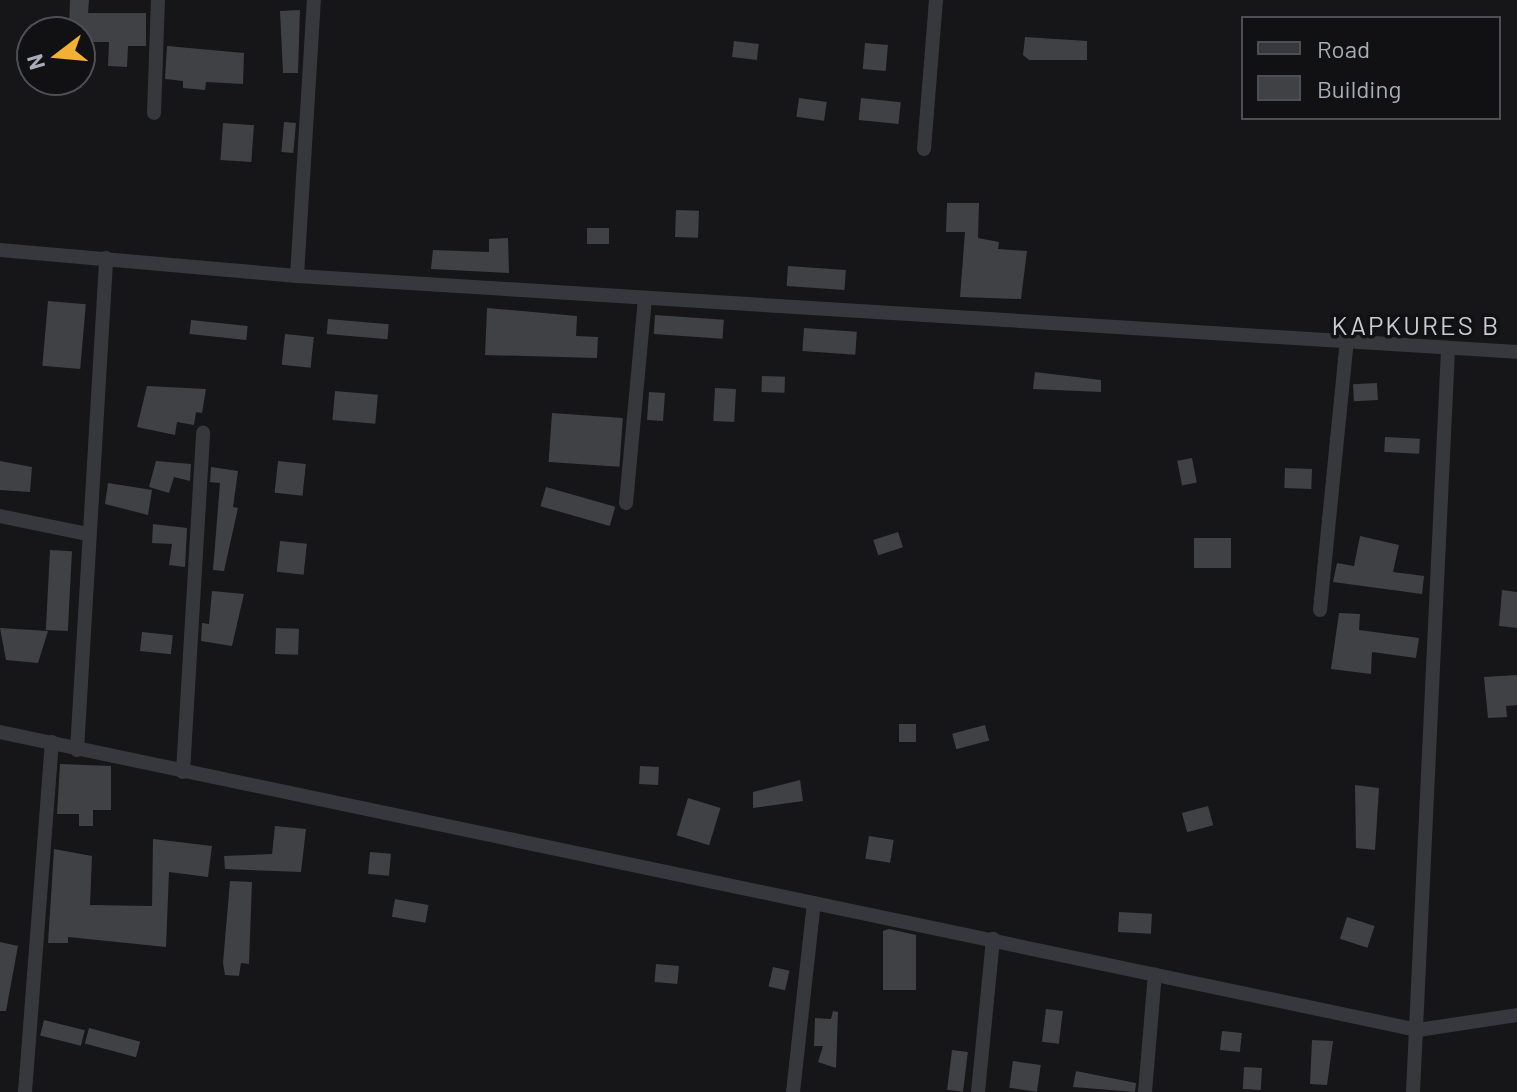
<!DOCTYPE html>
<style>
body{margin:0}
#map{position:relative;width:1517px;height:1092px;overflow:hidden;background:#161618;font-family:Barlow,sans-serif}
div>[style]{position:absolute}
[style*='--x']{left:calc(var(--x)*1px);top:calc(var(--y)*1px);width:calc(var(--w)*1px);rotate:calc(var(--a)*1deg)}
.building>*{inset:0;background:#404145;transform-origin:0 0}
.street>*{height:14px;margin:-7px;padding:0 7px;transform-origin:7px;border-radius:7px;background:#37383d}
span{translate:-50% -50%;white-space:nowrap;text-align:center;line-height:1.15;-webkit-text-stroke:7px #111113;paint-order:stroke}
.quarter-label{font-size:26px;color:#c9ccd4;letter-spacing:2px}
.legend{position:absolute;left:1241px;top:16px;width:260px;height:104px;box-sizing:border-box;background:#111113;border:2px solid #4d4f55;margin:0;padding:10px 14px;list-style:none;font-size:24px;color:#a8adb8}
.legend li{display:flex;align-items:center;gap:16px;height:40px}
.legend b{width:40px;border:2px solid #4d4f55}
.north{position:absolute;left:16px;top:16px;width:80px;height:80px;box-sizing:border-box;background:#111113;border:2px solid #4d4f55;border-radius:50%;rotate:254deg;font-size:22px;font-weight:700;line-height:32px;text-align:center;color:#a8adb8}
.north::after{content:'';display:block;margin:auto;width:28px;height:36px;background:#f2b134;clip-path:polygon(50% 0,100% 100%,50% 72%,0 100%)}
</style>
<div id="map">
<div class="building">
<div style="clip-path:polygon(70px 0,89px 0,88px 13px,146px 13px,146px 46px,128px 46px,127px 67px,108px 66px,109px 42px,86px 42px,80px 32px,69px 32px)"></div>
<div style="clip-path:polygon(300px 10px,298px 73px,283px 73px,280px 11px)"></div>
<div style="clip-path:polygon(1025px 37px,1087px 41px,1087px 60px,1029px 60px,1023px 55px)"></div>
<div style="left:734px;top:41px;width:25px;height:16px;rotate:7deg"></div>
<div style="left:865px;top:43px;width:23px;height:26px;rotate:5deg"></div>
<div style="clip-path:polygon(167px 46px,244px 53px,243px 84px,206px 82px,205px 90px,183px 88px,183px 81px,165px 79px)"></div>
<div style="left:799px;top:98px;width:28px;height:19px;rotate:8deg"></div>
<div style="left:861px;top:98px;width:40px;height:22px;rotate:6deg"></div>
<div style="left:284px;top:122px;width:12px;height:30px;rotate:5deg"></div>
<div style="left:223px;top:123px;width:31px;height:37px;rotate:4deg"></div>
<div style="clip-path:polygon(947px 203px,979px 203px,978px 238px,999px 242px,998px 249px,1027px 251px,1021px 299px,960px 297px,965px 232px,946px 232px)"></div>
<div style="left:676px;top:210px;width:23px;height:27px;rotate:2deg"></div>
<div style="left:587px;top:228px;width:22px;height:16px"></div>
<div style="clip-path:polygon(508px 238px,509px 273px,431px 269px,433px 250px,489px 252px,489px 239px)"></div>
<div style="left:788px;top:266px;width:58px;height:20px;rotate:4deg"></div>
<div style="left:48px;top:301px;width:38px;height:65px;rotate:5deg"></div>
<div style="clip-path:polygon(487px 308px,577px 316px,576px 336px,598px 337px,597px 358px,485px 355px)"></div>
<div style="left:655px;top:315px;width:69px;height:19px;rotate:4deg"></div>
<div style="left:328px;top:319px;width:61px;height:15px;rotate:5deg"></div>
<div style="left:191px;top:320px;width:57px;height:14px;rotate:6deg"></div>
<div style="left:804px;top:328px;width:53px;height:23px;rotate:4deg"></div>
<div style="left:285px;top:334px;width:29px;height:31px;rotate:6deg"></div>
<div style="clip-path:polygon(1035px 372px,1101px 380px,1101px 392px,1033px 389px)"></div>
<div style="left:762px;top:376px;width:23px;height:16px;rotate:2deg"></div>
<div style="left:1377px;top:383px;width:17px;height:24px;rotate:87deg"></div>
<div style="clip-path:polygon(147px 386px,206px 389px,202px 413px,196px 412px,194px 425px,177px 422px,175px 435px,137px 427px)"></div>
<div style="left:715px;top:388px;width:21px;height:33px;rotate:3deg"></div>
<div style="left:335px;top:391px;width:43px;height:29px;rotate:5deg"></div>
<div style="left:649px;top:392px;width:16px;height:28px;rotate:4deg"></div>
<div style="left:552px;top:413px;width:71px;height:49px;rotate:4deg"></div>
<div style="left:1385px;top:437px;width:35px;height:15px;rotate:3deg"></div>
<div style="left:1192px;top:458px;width:25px;height:15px;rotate:79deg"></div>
<div style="clip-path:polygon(0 461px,32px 467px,30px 492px,0 490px)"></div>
<div style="clip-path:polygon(156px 461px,191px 464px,190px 481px,174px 477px,169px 493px,149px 487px)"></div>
<div style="left:278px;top:461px;width:28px;height:32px;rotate:6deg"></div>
<div style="clip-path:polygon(211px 467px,238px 471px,233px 507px,238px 508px,224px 571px,213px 570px,220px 483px,210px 482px)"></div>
<div style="left:1285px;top:468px;width:27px;height:20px;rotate:2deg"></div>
<div style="clip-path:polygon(108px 483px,152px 490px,148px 515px,105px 504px)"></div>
<div style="left:546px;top:487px;width:72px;height:20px;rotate:16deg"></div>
<div style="clip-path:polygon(153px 524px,187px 528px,185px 567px,169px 565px,172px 544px,152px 543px)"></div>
<div style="left:898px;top:532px;width:16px;height:26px;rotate:72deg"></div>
<div style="clip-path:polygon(1360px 536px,1399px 545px,1393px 572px,1424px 576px,1422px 594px,1333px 582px,1337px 563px,1354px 566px)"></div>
<div style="left:1231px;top:538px;width:30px;height:37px;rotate:90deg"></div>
<div style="left:280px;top:541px;width:27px;height:31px;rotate:6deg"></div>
<div style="left:50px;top:550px;width:22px;height:80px;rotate:3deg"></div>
<div style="clip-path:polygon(1502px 590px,1517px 592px,1517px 628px,1499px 626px)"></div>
<div style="clip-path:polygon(212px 591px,244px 594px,232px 646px,201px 641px,202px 623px,209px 624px)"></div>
<div style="clip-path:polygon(1339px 613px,1360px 614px,1359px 630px,1419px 638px,1416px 658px,1372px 652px,1371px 674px,1331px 669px)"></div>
<div style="clip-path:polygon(0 628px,48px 631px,38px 663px,6px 660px)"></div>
<div style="left:276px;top:628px;width:23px;height:26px;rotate:2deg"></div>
<div style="left:142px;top:632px;width:31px;height:19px;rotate:6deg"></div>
<div style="clip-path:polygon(1517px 675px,1517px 705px,1506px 706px,1507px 717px,1488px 718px,1484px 677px)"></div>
<div style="left:899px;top:724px;width:17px;height:18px"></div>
<div style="left:985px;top:725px;width:16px;height:34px;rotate:75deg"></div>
<div style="clip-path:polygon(60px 764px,111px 766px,111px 810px,93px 810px,93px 826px,79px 826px,79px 814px,57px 814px)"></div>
<div style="left:640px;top:766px;width:19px;height:18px;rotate:3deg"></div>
<div style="clip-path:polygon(800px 780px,803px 801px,753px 808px,753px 792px)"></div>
<div style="clip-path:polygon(1355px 785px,1379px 788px,1375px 850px,1356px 848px)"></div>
<div style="left:688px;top:798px;width:34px;height:39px;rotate:17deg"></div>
<div style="left:1208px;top:806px;width:20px;height:27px;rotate:75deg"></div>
<div style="clip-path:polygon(275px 826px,306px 829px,301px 872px,225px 869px,224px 856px,272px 854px)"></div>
<div style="left:869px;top:836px;width:25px;height:23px;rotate:9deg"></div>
<div style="clip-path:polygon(153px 839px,212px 846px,208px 877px,169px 872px,166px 947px,68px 937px,68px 943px,48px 943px,54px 849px,92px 856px,90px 905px,152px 906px)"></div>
<div style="left:370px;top:852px;width:21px;height:22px;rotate:5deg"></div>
<div style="clip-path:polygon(230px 881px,252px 882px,249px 964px,241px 963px,239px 976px,225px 975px,223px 963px)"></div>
<div style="left:395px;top:899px;width:34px;height:18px;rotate:10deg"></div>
<div style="left:1119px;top:912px;width:33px;height:20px;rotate:3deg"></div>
<div style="left:1347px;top:917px;width:29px;height:23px;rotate:18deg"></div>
<div style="clip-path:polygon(889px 929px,916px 935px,916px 990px,883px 990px,883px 931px)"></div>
<div style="clip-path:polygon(0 942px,18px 946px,6px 1011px,0 1011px)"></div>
<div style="left:656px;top:964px;width:23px;height:18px;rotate:5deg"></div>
<div style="left:773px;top:967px;width:17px;height:20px;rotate:13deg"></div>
<div style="left:1046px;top:1009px;width:17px;height:33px;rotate:7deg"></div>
<div style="clip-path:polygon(833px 1011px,838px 1012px,836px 1068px,818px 1062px,823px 1046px,814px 1046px,815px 1018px,831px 1019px)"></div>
<div style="left:44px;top:1020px;width:42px;height:16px;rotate:14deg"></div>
<div style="left:89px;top:1028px;width:53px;height:16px;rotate:15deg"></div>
<div style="left:1222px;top:1031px;width:20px;height:19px;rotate:6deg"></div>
<div style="clip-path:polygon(1312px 1040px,1333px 1041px,1327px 1085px,1310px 1084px)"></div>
<div style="left:952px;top:1050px;width:16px;height:40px;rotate:7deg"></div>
<div style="left:1013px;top:1061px;width:28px;height:27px;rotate:8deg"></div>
<div style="left:1244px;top:1067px;width:18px;height:22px;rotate:3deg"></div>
<div style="clip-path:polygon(1076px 1071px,1136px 1083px,1135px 1092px,1073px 1087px)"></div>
</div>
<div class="street">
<div style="--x:154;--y:113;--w:113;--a:-88"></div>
<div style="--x:924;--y:149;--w:149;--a:-85.4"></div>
<div style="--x:0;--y:250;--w:298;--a:5"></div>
<div style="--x:297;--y:276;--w:1222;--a:3.56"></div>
<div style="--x:297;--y:276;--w:277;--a:-86.5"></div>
<div style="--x:626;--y:503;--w:206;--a:-84.7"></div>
<div style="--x:0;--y:516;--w:90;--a:11.6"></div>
<div style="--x:1320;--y:610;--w:271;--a:-84.3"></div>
<div style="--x:0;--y:732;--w:1449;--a:11.87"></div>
<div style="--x:1418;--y:1030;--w:100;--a:-8.6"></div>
<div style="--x:77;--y:750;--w:493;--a:-86.6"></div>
<div style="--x:183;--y:772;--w:340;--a:-86.6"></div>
<div style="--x:25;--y:1092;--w:351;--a:-85.6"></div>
<div style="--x:793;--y:1092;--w:190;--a:-83.7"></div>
<div style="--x:978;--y:1092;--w:154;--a:-84.4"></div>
<div style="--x:1145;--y:1092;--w:118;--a:-85.2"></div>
<div style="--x:1413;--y:1092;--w:742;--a:-87.3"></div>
</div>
<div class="quarter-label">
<span style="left:1416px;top:325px">KAPKURES B</span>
</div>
<ul class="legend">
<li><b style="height:10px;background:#37383d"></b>Road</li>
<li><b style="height:22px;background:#404145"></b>Building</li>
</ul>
<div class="north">N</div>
</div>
